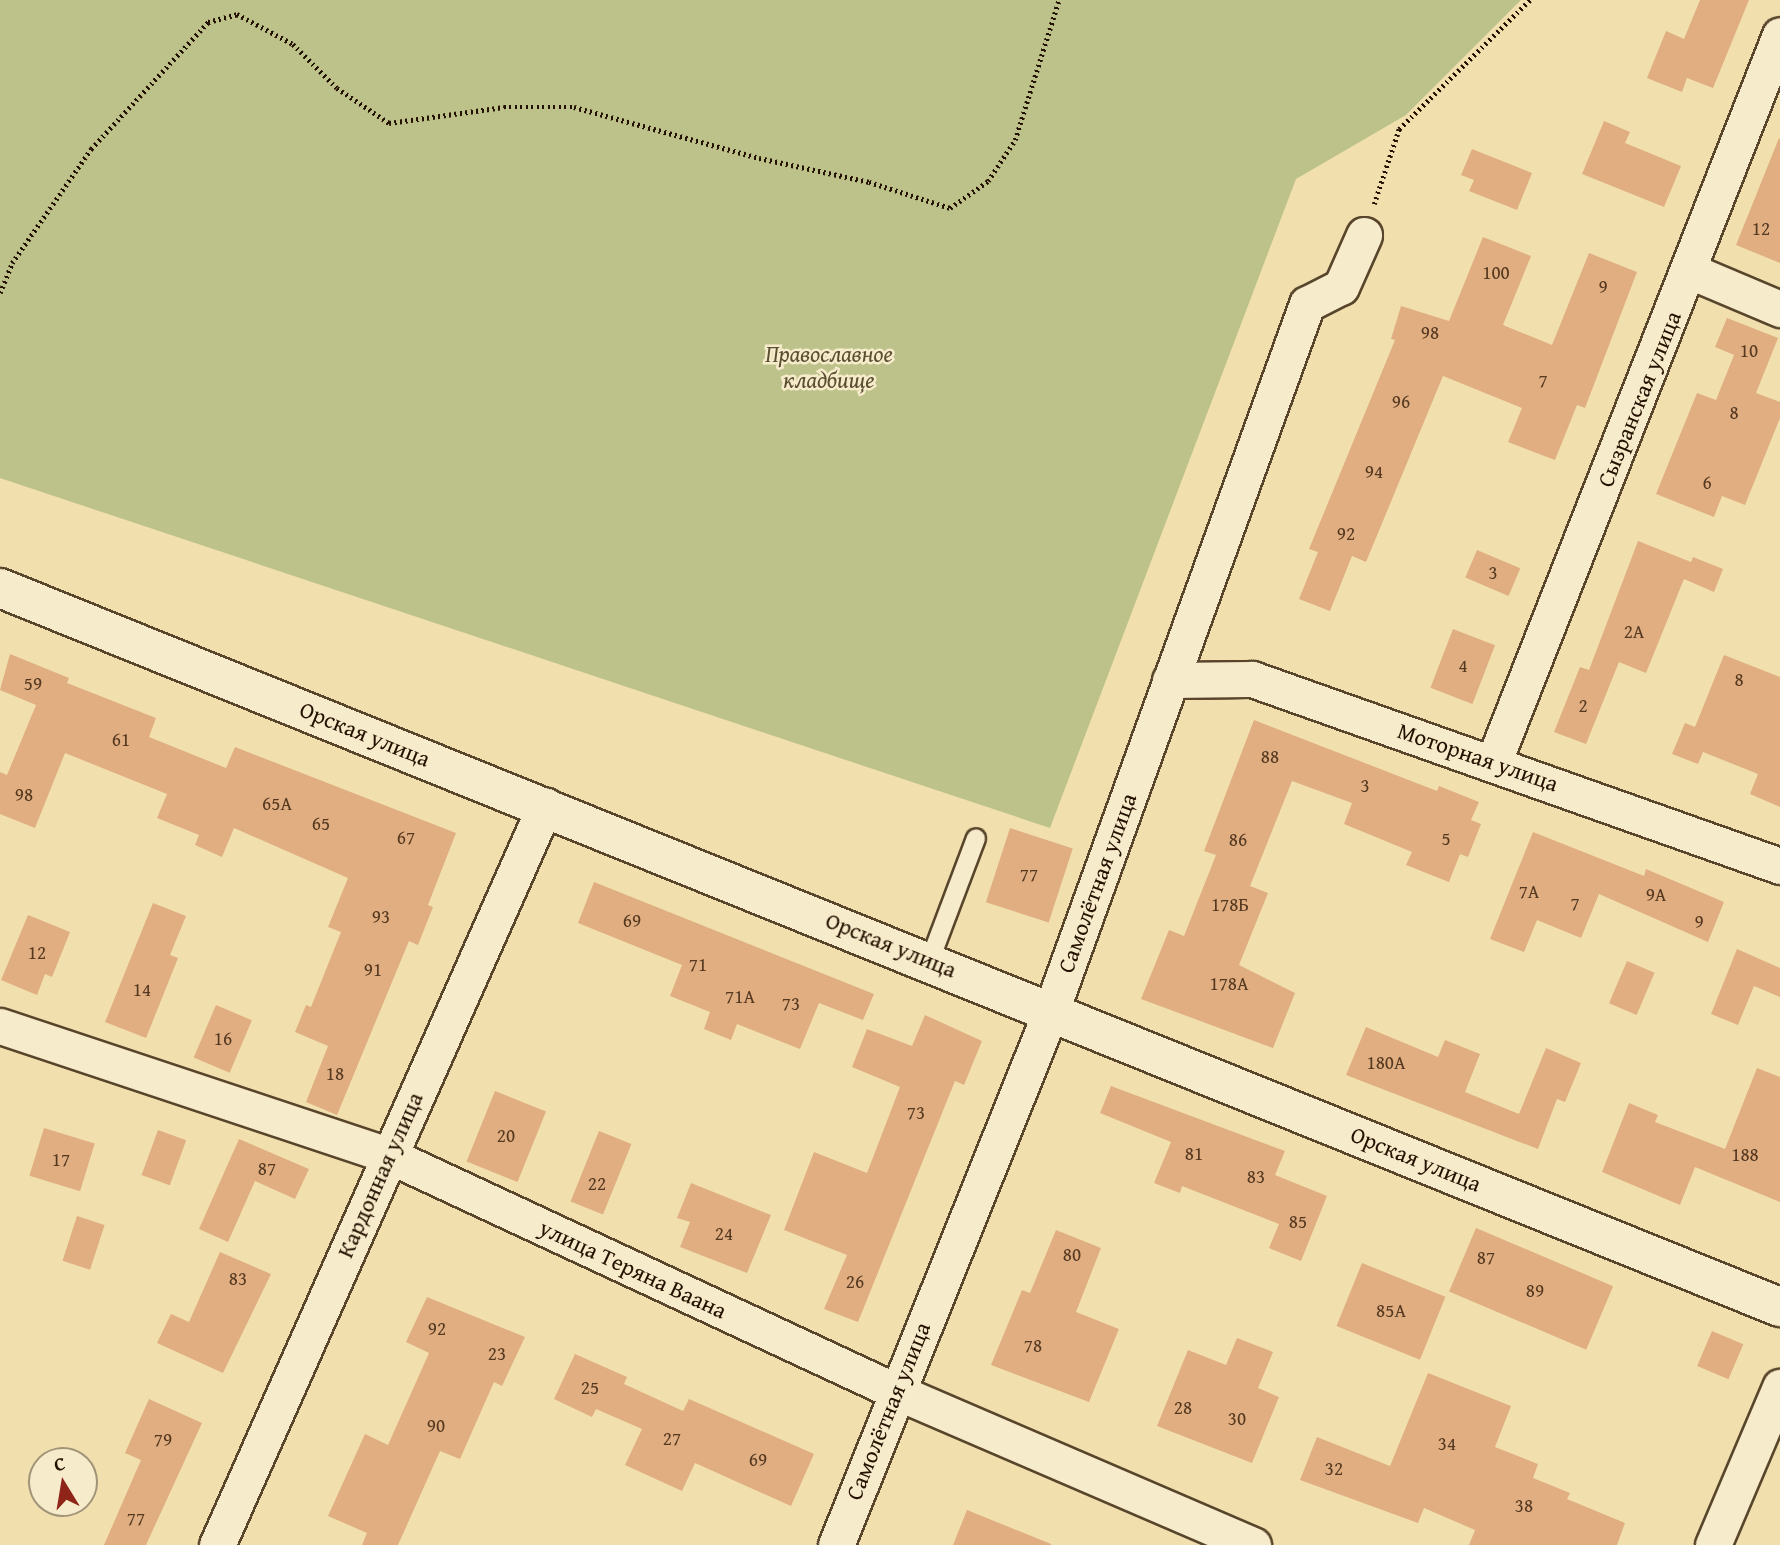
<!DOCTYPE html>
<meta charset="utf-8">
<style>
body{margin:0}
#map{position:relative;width:1780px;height:1545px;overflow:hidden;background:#f1e0ae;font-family:"Gentium Book Plus",serif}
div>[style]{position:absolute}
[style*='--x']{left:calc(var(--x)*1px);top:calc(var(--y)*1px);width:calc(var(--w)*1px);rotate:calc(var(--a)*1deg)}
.green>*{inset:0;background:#bcc289}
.building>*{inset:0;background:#e0ae80;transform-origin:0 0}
.path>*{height:4.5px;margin-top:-2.25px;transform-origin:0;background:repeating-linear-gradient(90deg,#251100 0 2px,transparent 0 5.5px)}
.roads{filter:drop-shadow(2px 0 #58452c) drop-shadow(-2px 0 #58452c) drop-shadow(0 2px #58452c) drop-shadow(0 -2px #58452c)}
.lane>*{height:18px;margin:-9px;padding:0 9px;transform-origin:9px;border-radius:9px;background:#f6ebca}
.street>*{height:35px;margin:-17.5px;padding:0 17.5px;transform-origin:17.5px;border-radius:17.5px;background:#f6ebca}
.secondary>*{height:38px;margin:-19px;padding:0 19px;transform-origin:19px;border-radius:19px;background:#f6ebca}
span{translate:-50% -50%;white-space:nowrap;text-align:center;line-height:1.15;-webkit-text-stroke:5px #f6ebca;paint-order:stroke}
.number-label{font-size:19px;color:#543820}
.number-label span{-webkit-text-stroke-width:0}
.park-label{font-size:23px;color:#5a4f30;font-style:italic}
.street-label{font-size:23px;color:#251100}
.north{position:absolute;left:28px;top:1447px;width:70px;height:70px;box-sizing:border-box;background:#f6ebca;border:2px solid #a29479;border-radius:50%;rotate:349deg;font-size:19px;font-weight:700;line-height:28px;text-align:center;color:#251100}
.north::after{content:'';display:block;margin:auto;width:24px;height:32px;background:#8f2418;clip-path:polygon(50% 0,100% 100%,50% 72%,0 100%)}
</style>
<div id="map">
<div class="green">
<div style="clip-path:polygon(0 0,1521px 0,1406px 115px,1296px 179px,1050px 828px,0 478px)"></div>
</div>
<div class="building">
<div style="clip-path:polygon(1700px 0,1749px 0,1713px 88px,1687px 78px,1682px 92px,1647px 78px,1666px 31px,1684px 39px)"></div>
<div style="clip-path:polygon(1604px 121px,1630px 132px,1625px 143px,1681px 166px,1664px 207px,1582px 174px)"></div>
<div style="clip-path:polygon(1779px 138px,1780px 139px,1780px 263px,1736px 245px)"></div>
<div style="clip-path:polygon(1472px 149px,1532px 173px,1517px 210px,1469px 191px,1474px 180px,1461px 175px)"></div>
<div style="clip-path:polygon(1483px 237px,1531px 256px,1503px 325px,1552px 345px,1589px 253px,1637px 272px,1585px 408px,1577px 405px,1555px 460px,1508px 442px,1522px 408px,1443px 376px,1366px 562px,1352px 556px,1330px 611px,1299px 599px,1318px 552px,1309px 549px,1395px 340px,1391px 339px,1401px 306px,1449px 321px)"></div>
<div style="clip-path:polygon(1727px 318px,1778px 338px,1756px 393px,1780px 402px,1780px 418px,1745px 505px,1722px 496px,1714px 517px,1656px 494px,1697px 393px,1716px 400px,1734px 355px,1715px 347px)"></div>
<div style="clip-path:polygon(1638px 541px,1691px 562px,1687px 572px,1693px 557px,1723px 569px,1714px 592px,1684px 579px,1646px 673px,1619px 662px,1586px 744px,1554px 732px,1580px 667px,1589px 670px)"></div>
<div style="left:1477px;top:550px;width:47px;height:30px;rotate:23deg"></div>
<div style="left:1453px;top:629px;width:45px;height:63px;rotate:21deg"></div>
<div style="clip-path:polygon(10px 654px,69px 678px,67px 683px,156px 718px,149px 737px,226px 768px,235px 747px,456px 833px,428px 905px,433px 907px,418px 945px,409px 941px,337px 1115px,306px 1102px,328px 1046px,295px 1032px,306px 1005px,311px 1007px,341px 932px,328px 927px,348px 878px,234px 828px,222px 857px,195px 845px,199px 835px,157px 818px,167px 794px,65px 753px,35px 828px,0 814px,0 772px,7px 775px,36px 705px,0 690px)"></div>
<div style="clip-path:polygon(1724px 655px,1780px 677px,1780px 807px,1750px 794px,1758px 774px,1703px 752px,1698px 764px,1672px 754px,1685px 723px,1695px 727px)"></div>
<div style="clip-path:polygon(1254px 720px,1437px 791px,1439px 786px,1479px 802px,1471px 820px,1481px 824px,1468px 857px,1460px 854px,1449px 882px,1406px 865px,1412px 852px,1344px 824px,1352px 803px,1292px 781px,1250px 886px,1268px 893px,1239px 965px,1295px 993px,1273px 1048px,1141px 999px,1169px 930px,1184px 936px,1216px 855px,1204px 851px)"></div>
<div style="left:1010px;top:828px;width:66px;height:78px;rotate:18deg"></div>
<div style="clip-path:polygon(1533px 832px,1644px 876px,1646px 869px,1724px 902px,1708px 942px,1599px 894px,1581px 938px,1537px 920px,1524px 952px,1490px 939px)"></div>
<div style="clip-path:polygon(594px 882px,874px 994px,863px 1020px,819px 1003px,800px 1049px,737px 1024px,731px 1040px,704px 1029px,710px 1012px,670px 996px,682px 965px,578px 923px)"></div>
<div style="clip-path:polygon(153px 903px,186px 916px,170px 955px,178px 958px,146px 1038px,105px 1022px)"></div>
<div style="clip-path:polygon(28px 915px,70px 932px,52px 977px,45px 974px,37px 995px,1px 980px)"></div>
<div style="clip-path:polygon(1737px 949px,1780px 968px,1780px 997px,1754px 986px,1738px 1025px,1711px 1014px)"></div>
<div style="left:1627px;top:961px;width:30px;height:46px;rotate:23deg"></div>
<div style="left:216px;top:1005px;width:39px;height:57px;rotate:23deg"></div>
<div style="clip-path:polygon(925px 1015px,982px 1041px,964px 1085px,955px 1081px,858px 1322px,824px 1309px,847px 1255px,784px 1230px,814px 1152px,867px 1173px,900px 1087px,852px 1067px,867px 1029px,912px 1046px)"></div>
<div style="clip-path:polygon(1366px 1027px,1438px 1057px,1445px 1040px,1480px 1054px,1465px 1092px,1519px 1114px,1546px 1048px,1581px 1063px,1565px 1102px,1557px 1099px,1538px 1149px,1346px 1075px)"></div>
<div style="clip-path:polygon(1757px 1068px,1780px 1077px,1780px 1202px,1695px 1167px,1680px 1205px,1602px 1172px,1629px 1103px,1658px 1115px,1655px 1122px,1725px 1149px)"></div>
<div style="clip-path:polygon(1111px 1086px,1285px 1151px,1275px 1175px,1327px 1196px,1301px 1261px,1269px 1248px,1279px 1224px,1182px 1186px,1180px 1193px,1154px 1183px,1171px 1142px,1100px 1113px)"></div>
<div style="left:495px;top:1091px;width:55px;height:76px;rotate:22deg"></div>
<div style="left:44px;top:1128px;width:53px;height:50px;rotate:17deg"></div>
<div style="left:158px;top:1130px;width:30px;height:48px;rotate:20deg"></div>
<div style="left:599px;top:1131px;width:35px;height:76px;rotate:22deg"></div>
<div style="clip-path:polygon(239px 1139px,309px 1169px,295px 1199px,255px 1181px,228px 1242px,199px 1229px)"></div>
<div style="clip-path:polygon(691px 1183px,771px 1215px,747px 1273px,680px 1247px,690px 1222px,677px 1218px)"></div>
<div style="left:77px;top:1216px;width:29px;height:47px;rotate:18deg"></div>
<div style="left:1476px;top:1228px;width:149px;height:69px;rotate:23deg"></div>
<div style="clip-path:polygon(1056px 1230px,1101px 1248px,1076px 1312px,1119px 1329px,1089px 1402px,991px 1365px,1022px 1290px,1030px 1293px)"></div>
<div style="clip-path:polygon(220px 1252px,271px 1274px,223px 1373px,157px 1343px,171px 1314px,189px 1322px)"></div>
<div style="left:1362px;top:1263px;width:90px;height:68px;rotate:22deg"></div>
<div style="clip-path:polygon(427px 1297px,525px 1337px,502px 1386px,494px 1382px,460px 1459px,440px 1451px,398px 1545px,362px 1545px,367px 1533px,328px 1516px,365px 1434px,388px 1445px,429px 1353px,406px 1342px)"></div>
<div style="left:1712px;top:1331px;width:34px;height:38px;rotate:23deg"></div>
<div style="clip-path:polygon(1237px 1338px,1273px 1352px,1258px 1388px,1279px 1397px,1252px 1463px,1157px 1426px,1188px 1350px,1226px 1365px)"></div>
<div style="clip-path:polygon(575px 1354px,627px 1377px,624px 1384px,683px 1411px,689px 1399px,814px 1454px,791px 1506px,695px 1463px,682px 1491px,625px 1465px,642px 1429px,596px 1409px,592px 1417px,554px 1399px)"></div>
<div style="clip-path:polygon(1428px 1373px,1511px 1406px,1495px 1447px,1538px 1464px,1533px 1478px,1570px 1493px,1567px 1499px,1625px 1523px,1617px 1545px,1469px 1545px,1475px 1530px,1424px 1508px,1418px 1523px,1300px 1480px,1317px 1437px,1390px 1466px)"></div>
<div style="clip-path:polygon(149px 1399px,202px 1423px,146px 1545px,104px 1545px,141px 1460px,125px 1453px)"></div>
<div style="clip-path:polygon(967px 1510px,1051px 1544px,1051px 1545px,953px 1545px)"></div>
</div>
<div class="path">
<div style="--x:1374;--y:204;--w:79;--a:-71.6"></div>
<div style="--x:1399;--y:129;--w:184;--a:-44.6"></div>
<div style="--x:0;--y:293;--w:32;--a:-68"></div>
<div style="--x:12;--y:263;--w:139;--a:-55.3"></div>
<div style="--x:91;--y:149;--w:173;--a:-47.3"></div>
<div style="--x:208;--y:22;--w:30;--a:-15"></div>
<div style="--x:237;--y:14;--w:64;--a:28.2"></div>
<div style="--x:293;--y:44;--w:62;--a:45"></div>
<div style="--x:337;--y:88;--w:63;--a:33.9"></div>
<div style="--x:389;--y:123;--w:116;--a:-7.9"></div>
<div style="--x:504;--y:107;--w:70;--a:0"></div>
<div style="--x:574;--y:107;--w:192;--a:15.4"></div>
<div style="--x:759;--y:158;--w:113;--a:12.3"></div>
<div style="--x:869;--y:182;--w:85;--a:17.8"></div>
<div style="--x:950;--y:208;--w:47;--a:-35.4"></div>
<div style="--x:988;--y:181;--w:49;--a:-56.6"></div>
<div style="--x:1015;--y:140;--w:147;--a:-72.6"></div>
</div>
<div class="roads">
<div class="lane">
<div style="--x:930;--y:960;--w:130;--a:-69.3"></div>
</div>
<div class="street">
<div style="--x:1690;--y:271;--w:98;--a:22.9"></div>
<div style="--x:1170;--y:680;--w:82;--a:-0.7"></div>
<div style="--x:1252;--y:679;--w:560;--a:19.5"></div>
<div style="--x:1494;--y:761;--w:780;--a:-68.5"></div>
<div style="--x:0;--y:1026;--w:409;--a:18.4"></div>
<div style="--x:388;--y:1155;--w:559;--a:24.96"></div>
<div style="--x:895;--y:1391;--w:390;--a:23.3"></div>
<div style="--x:217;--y:1545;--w:809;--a:-66.07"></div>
<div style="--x:836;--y:1545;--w:576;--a:-68.07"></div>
<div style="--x:1051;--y:1011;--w:752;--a:-70.1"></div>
<div style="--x:1307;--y:304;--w:38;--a:-27"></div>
<div style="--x:1341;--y:287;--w:57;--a:-66.1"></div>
<div style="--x:1713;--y:1545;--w:172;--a:-67"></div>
</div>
<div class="secondary">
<div style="--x:0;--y:588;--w:1920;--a:22"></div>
</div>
</div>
<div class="number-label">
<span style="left:1761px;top:229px">12</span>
<span style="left:1496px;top:273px">100</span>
<span style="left:1603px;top:287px">9</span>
<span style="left:1430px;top:333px">98</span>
<span style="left:1749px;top:351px">10</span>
<span style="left:1543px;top:381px">7</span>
<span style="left:1401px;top:402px">96</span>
<span style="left:1734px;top:413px">8</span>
<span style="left:1374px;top:472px">94</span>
<span style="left:1707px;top:483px">6</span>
<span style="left:1346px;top:534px">92</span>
<span style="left:1493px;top:573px">3</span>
<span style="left:1634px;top:632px">2А</span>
<span style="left:1463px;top:666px">4</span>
<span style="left:1739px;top:680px">8</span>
<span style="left:33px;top:684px">59</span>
<span style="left:1583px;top:706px">2</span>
<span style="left:121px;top:740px">61</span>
<span style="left:1270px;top:757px">88</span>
<span style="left:1365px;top:786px">3</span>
<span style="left:24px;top:795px">98</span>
<span style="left:277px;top:804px">65А</span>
<span style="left:321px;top:824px">65</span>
<span style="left:406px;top:838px">67</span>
<span style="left:1446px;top:839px">5</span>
<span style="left:1238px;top:840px">86</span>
<span style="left:1029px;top:875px">77</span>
<span style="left:1529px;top:892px">7А</span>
<span style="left:1656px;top:895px">9А</span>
<span style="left:1575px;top:904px">7</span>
<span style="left:1230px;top:905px">178Б</span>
<span style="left:381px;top:917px">93</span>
<span style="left:632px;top:921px">69</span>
<span style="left:1699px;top:922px">9</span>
<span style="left:37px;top:953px">12</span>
<span style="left:698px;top:965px">71</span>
<span style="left:373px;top:970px">91</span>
<span style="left:1229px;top:984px">178А</span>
<span style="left:142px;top:990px">14</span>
<span style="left:740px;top:997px">71А</span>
<span style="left:791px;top:1004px">73</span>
<span style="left:223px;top:1039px">16</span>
<span style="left:1386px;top:1063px">180А</span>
<span style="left:335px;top:1074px">18</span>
<span style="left:916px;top:1113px">73</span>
<span style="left:506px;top:1136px">20</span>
<span style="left:1194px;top:1154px">81</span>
<span style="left:1745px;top:1155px">188</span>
<span style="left:61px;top:1160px">17</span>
<span style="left:267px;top:1169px">87</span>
<span style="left:1256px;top:1177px">83</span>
<span style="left:597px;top:1184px">22</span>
<span style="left:1298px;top:1222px">85</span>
<span style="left:724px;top:1234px">24</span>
<span style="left:1072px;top:1255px">80</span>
<span style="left:1486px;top:1258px">87</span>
<span style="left:238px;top:1279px">83</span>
<span style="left:855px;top:1282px">26</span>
<span style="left:1535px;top:1291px">89</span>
<span style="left:1391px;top:1311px">85А</span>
<span style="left:437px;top:1329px">92</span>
<span style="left:1033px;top:1346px">78</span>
<span style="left:497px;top:1354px">23</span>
<span style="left:590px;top:1388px">25</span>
<span style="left:1183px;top:1408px">28</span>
<span style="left:1237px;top:1419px">30</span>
<span style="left:436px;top:1426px">90</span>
<span style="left:672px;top:1439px">27</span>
<span style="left:163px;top:1440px">79</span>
<span style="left:1447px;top:1444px">34</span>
<span style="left:758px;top:1460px">69</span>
<span style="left:1334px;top:1469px">32</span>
<span style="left:1524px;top:1506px">38</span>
<span style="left:136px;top:1519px">77</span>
</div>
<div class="park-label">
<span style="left:829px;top:367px">Православное<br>кладбище</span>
</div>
<div class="street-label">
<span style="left:1639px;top:399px;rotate:-68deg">Сызранская улица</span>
<span style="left:365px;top:734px;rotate:22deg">Орская улица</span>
<span style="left:1478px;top:757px;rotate:19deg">Моторная улица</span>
<span style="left:1097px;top:883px;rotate:-70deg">Самолётная улица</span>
<span style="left:891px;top:945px;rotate:22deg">Орская улица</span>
<span style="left:1416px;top:1159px;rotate:22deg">Орская улица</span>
<span style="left:380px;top:1175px;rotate:-66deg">Кардонная улица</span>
<span style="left:633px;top:1269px;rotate:25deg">улица Теряна Ваана</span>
<span style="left:888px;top:1411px;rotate:-68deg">Самолётная улица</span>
</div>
<div class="north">С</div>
</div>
